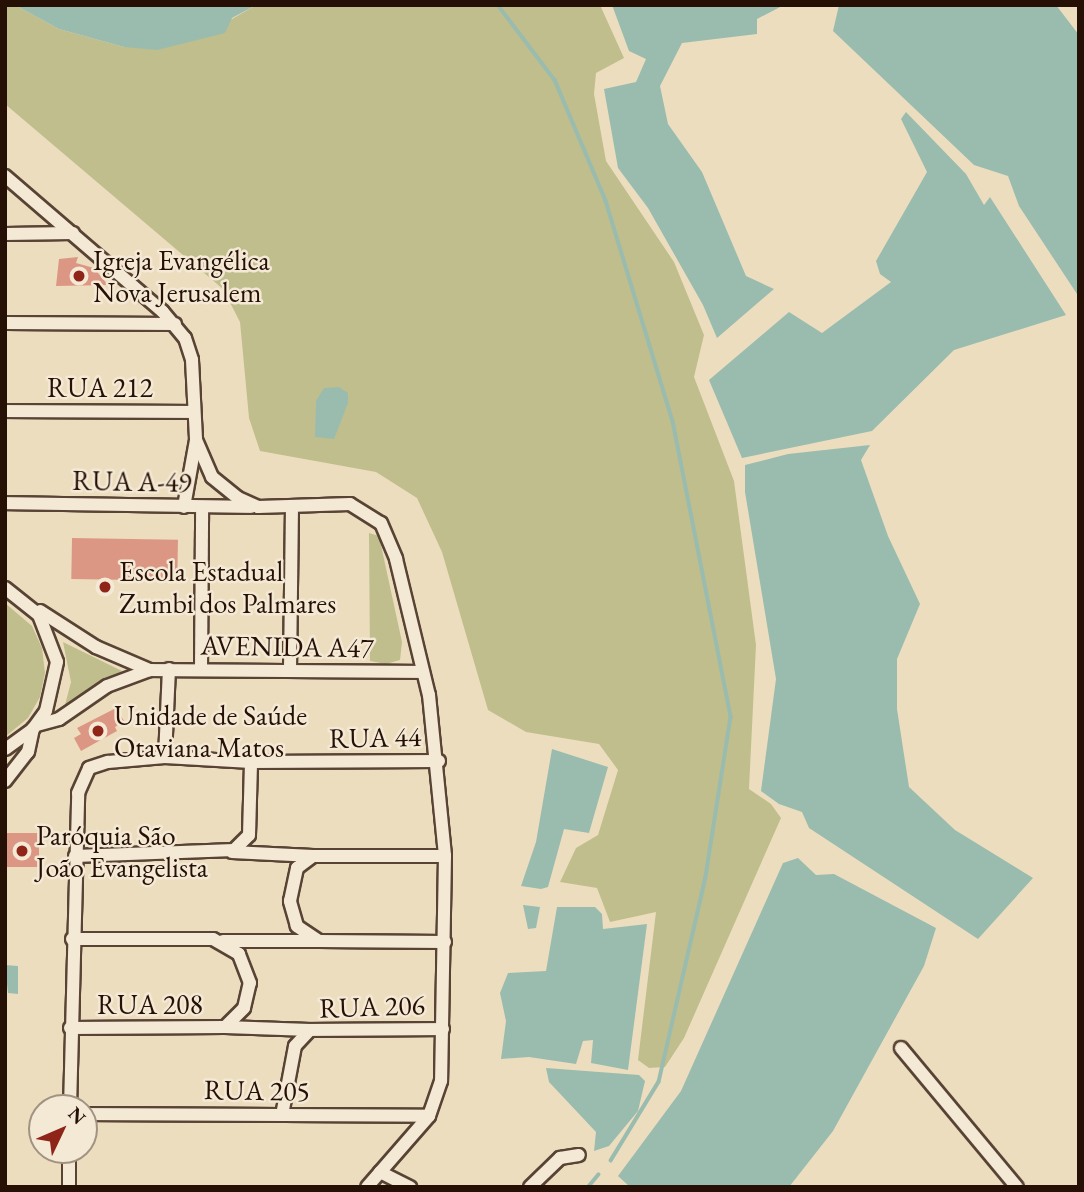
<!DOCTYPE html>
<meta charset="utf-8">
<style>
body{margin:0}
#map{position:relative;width:1084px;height:1192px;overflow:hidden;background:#edddbf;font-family:"EB Garamond",serif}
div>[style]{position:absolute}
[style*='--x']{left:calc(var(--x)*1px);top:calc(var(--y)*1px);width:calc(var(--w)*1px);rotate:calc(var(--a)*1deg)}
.green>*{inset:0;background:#c0be8c}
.water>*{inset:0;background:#99bcaf}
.stream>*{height:3.5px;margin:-1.75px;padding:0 1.75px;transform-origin:1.75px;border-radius:1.75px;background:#99bcaf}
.building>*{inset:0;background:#dc9784;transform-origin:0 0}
.roads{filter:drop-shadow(2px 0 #584334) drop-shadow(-2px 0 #584334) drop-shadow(0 2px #584334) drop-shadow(0 -2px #584334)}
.minor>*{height:12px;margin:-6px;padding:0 6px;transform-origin:6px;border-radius:6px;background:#f3e9d5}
.dots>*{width:19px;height:19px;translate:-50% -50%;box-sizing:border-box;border:4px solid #f3e9d5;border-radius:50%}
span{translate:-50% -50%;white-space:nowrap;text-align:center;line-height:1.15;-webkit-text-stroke:5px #f3e9d5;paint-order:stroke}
.poi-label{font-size:28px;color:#261006}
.left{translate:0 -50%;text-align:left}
.street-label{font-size:28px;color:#261006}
.frame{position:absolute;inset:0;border:7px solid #261006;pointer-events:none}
.north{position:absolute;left:28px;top:1094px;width:70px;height:70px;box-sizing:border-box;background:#f3e9d5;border:2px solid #a19282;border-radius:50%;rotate:46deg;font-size:19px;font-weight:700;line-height:28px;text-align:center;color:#261006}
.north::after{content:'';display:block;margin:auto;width:24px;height:32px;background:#8f2418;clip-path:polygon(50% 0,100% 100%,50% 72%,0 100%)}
</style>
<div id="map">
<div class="green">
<div style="clip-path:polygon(5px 5px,15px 5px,59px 29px,124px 47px,232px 19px,256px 5px,600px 5px,624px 58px,596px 73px,594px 94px,606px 161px,674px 262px,704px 335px,694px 377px,734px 481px,756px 645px,749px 789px,771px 804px,781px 818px,684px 1038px,665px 1067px,649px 1068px,638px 1060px,656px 912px,610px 922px,597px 888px,560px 882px,576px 848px,598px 835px,618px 770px,599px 744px,526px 732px,488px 710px,442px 552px,417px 498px,376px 472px,260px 451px,249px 418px,240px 322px,223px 289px,5px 104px)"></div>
<div style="clip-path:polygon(369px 533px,379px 536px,402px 642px,400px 660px,386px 664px,370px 661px)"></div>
<div style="clip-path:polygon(5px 603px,32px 626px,42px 648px,45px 673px,40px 697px,28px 718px,5px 737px)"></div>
<div style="clip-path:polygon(63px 642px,122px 671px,65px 705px,71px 682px)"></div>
</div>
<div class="water">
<div style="clip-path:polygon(15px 5px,256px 5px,232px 18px,225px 33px,157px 50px,124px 47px,59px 29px)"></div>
<div style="clip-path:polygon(612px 5px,784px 5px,757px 19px,757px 34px,682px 43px,660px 86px,668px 124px,702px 172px,746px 276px,774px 289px,717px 338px,703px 305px,648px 208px,618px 168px,604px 89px,636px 82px,646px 59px,629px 51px)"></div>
<div style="clip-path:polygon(839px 5px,1056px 5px,1079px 35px,1079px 297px,1019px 206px,1008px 176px,974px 165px,833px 31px)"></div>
<div style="clip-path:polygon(906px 112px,966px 174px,984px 205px,990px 197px,1066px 315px,954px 350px,872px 431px,742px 458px,709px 380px,789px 312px,822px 333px,891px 282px,880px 274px,876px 261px,927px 172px,901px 119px)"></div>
<div style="clip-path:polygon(339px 387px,348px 393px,348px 403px,334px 439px,315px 437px,316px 401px,324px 388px)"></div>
<div style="clip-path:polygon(870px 445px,861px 460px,888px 536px,920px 604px,897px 659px,897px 709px,909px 787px,955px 830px,1033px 878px,978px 939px,809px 828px,802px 812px,779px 804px,761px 791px,776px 679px,745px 492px,745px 465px,788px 454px)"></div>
<div style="clip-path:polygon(552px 749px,608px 767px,589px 833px,564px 829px,548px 887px,541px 889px,521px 886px,536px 842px)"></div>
<div style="clip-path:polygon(798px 858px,816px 875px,834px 874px,936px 928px,924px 966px,833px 1131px,789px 1187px,630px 1187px,618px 1176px,681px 1091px,783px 863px)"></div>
<div style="clip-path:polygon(523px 905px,540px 907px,536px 928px,528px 929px)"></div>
<div style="clip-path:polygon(557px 907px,595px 907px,602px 914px,603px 929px,647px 924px,628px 1070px,591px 1063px,593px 1040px,583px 1041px,576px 1064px,529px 1057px,501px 1059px,506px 1021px,500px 993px,508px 973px,546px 971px)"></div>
<div style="clip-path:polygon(5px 965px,18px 966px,18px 994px,8px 993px)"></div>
<div style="clip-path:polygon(546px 1068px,639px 1075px,645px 1081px,638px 1111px,609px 1146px,594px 1151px,596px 1132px,549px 1082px)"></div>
</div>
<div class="stream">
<div style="--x:498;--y:5;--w:94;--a:52.8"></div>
<div style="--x:555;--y:80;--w:131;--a:67.1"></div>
<div style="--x:606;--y:201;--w:230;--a:73.1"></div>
<div style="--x:673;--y:421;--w:302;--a:78.9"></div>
<div style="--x:731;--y:717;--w:162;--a:98.9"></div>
<div style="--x:706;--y:877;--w:210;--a:102.9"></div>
<div style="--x:659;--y:1082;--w:92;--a:121.3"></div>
<div style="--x:588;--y:1187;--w:16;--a:-50"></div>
</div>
<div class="building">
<div style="clip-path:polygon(78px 257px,76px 263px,94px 268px,108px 285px,56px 286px,59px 259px)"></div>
<div style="left:72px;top:538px;width:106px;height:41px;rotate:1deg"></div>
<div style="clip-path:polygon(116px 708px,124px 721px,115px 727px,117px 731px,81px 751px,74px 738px,81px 734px,77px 728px)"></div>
<div style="left:39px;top:833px;width:34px;height:34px;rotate:90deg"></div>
</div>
<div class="roads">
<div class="minor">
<div style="--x:5;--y:176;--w:208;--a:40.7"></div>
<div style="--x:163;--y:312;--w:34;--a:50"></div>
<div style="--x:185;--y:338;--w:23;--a:72"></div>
<div style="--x:192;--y:360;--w:80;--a:87.1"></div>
<div style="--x:196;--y:440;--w:68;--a:100.2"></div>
<div style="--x:5;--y:234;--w:68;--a:-0.8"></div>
<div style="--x:5;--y:323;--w:170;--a:0.3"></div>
<div style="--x:5;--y:411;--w:189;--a:0.3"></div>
<div style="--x:196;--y:440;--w:40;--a:66.6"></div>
<div style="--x:212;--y:477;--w:33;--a:39"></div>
<div style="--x:238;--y:498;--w:22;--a:24"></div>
<div style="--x:258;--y:507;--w:92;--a:-1.9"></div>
<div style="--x:350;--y:504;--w:36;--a:32"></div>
<div style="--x:381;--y:523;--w:39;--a:67"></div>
<div style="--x:396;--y:559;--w:140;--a:76.4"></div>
<div style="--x:429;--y:695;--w:162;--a:84.3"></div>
<div style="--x:445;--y:856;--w:225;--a:91"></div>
<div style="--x:441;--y:1081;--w:37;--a:109"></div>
<div style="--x:429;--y:1116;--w:94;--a:131.1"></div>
<div style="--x:5;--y:503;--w:246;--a:0.9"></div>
<div style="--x:5;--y:588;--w:43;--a:38.5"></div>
<div style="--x:39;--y:615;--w:50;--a:69"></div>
<div style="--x:57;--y:662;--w:50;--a:102.7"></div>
<div style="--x:46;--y:711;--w:22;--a:126"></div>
<div style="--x:33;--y:729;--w:34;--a:144"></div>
<div style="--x:40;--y:611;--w:67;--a:32.7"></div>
<div style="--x:96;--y:647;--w:59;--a:23.1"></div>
<div style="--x:201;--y:669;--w:162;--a:-89.6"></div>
<div style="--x:290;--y:670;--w:164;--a:-89.3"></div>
<div style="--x:37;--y:725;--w:23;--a:-15"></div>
<div style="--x:59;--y:719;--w:58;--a:-34.5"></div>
<div style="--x:107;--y:686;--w:46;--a:-20.4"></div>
<div style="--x:150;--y:670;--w:273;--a:0.4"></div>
<div style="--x:165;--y:757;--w:88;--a:-87.4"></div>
<div style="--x:5;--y:781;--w:37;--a:-52"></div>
<div style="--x:28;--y:752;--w:24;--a:-78"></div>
<div style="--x:232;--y:852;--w:81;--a:2.8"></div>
<div style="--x:75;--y:856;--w:159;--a:-2.2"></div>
<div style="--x:234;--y:850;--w:21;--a:-45"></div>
<div style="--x:249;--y:835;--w:73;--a:-88.4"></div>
<div style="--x:223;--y:941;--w:94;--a:0"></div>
<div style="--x:445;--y:942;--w:126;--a:-179.5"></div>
<div style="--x:319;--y:941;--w:27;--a:-146"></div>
<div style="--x:297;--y:926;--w:26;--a:-106"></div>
<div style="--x:290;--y:901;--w:34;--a:-78"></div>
<div style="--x:297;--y:868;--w:20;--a:-37"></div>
<div style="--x:313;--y:856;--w:132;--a:0"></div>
<div style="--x:225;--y:1027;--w:85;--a:2"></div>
<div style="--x:70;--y:1028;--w:155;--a:-0.4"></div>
<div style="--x:225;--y:1027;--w:27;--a:-45"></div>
<div style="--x:244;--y:1008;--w:26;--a:-77"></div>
<div style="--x:250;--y:983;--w:31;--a:-111"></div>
<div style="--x:239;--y:954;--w:30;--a:-150"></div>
<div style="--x:213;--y:939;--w:141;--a:180"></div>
<div style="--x:901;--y:1048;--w:181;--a:50.2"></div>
<div style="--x:70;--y:1108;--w:315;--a:-88.5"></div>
<div style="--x:78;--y:793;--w:27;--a:-66"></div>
<div style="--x:89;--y:768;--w:20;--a:-18"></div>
<div style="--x:108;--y:762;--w:57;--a:-5"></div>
<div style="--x:165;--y:757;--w:86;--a:3.3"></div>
<div style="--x:251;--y:762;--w:188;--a:-0.3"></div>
<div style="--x:84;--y:1114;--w:345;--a:0.3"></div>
<div style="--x:282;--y:1115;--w:70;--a:-79.3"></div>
<div style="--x:295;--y:1046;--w:22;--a:-47"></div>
<div style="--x:310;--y:1030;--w:133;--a:-0.4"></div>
<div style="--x:380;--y:1172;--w:34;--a:27"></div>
<div style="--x:69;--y:1187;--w:37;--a:-90"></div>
<div style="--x:530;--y:1187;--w:42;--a:-44"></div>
<div style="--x:560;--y:1158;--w:19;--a:-9"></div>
</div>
</div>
<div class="dots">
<div style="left:79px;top:276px;background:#8f2418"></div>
<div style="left:105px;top:587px;background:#8f2418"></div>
<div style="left:98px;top:731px;background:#8f2418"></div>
<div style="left:22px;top:851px;background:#8f2418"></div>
</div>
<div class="poi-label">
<span class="left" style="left:93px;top:276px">Igreja Evangélica<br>Nova Jerusalem</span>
<span class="left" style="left:119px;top:587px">Escola Estadual<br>Zumbi dos Palmares</span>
<span class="left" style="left:114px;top:731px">Unidade de Saúde<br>Otaviana Matos</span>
<span class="left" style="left:36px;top:851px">Paróquia São<br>João Evangelista</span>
</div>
<div class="street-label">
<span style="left:100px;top:387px">RUA 212</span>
<span style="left:132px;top:481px;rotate:1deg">RUA A-49</span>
<span style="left:287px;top:646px;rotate:1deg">AVENIDA A47</span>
<span style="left:375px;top:737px;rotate:-1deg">RUA 44</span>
<span style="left:150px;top:1004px">RUA 208</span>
<span style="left:372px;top:1006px;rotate:-2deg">RUA 206</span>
<span style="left:257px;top:1090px;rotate:1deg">RUA 205</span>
</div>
<div class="frame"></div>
<div class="north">N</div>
</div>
